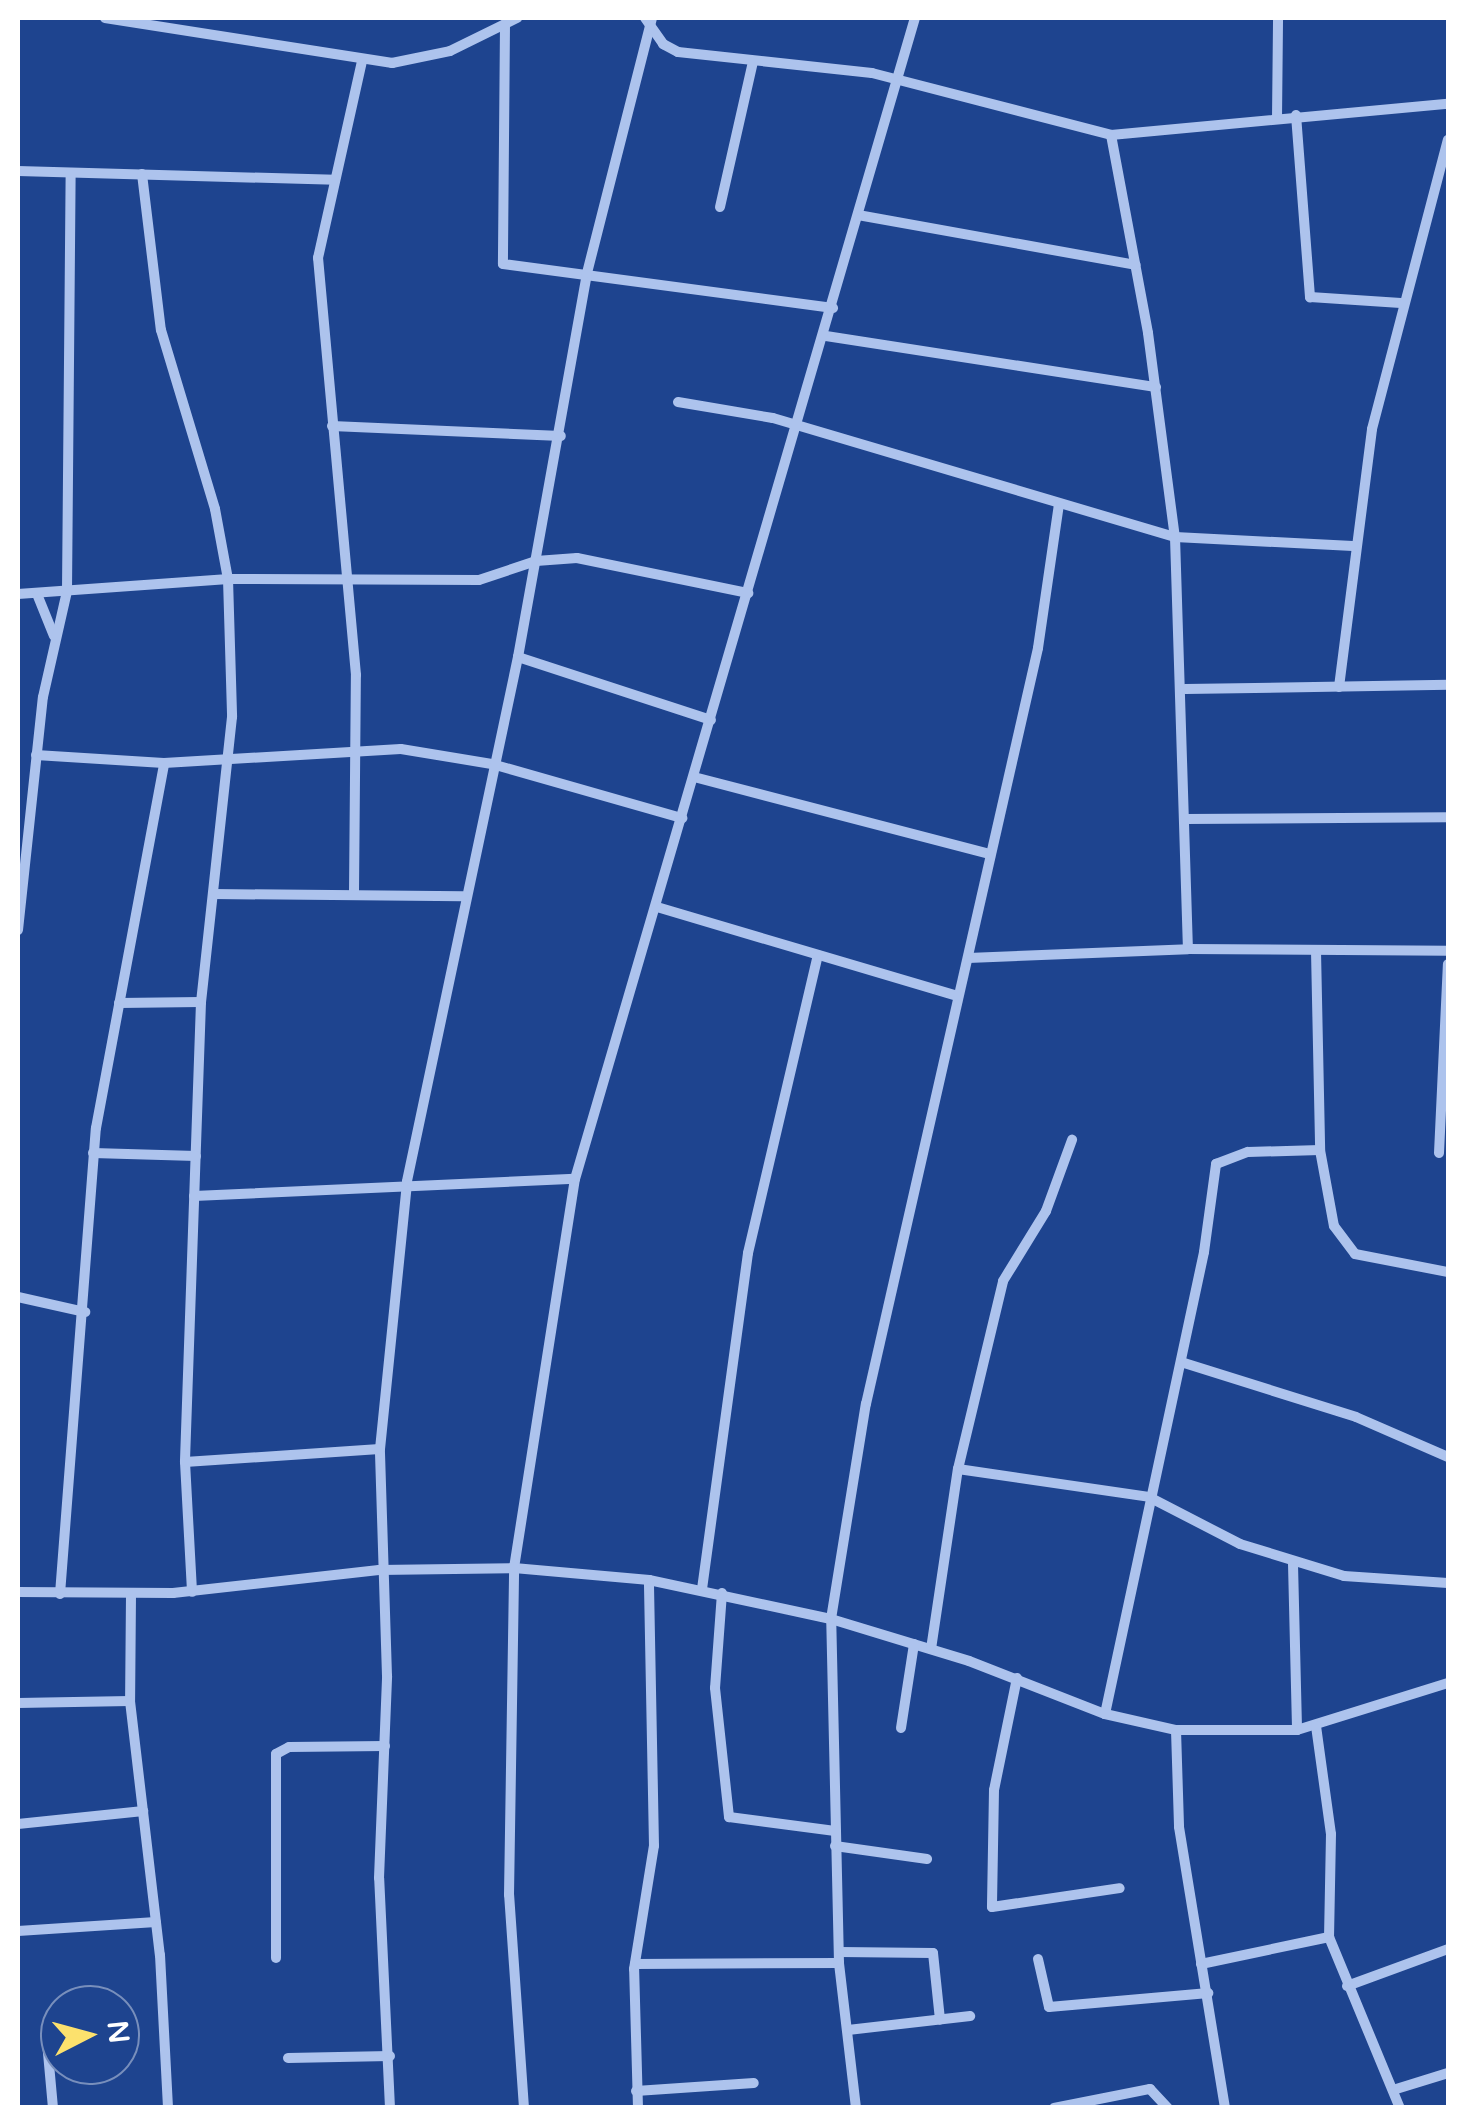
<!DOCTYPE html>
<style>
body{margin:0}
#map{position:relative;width:1466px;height:2125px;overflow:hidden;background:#1e448f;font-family:"Varela Round",sans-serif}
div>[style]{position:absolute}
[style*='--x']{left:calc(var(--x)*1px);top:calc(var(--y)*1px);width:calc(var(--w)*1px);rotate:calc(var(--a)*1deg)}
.minor>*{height:10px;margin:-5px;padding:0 5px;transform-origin:5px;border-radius:5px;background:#adc3ed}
span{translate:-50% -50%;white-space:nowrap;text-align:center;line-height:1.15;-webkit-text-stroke:8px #1e448f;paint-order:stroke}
.frame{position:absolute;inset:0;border:20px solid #fff;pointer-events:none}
.north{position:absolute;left:40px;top:1985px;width:100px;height:100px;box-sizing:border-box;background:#1e448f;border:2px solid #788fbc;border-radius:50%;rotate:84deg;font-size:28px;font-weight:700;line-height:40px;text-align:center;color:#fff}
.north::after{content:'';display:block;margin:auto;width:35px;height:45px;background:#fce16d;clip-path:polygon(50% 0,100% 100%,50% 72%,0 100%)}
</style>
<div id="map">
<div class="minor">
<div style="--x:105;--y:18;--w:291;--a:8.9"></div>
<div style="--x:392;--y:63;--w:59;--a:-11.7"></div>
<div style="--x:450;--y:51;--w:75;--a:-26.2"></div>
<div style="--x:645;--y:18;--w:32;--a:55"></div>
<div style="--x:663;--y:44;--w:17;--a:28"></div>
<div style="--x:678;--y:52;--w:195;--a:6.2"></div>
<div style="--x:872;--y:73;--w:247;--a:14.5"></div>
<div style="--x:1111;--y:135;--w:338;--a:-5.3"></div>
<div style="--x:505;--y:24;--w:240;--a:90.5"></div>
<div style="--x:503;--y:264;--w:333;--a:7.6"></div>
<div style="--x:1296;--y:115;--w:183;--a:85.6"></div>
<div style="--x:1310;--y:297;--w:91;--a:3.8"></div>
<div style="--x:1277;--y:118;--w:100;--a:-89.4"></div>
<div style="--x:1111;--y:135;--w:201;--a:79.4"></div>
<div style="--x:1148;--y:333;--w:206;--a:82.5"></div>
<div style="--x:1175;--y:537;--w:412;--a:88.2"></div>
<div style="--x:18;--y:171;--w:317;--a:1.6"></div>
<div style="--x:142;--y:174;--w:157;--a:83.1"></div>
<div style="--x:161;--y:330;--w:187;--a:73.2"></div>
<div style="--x:215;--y:509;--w:71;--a:79.5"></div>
<div style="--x:228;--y:579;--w:138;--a:88.3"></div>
<div style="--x:232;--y:717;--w:287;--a:96.2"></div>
<div style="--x:201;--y:1002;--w:460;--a:92"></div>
<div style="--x:185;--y:1462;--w:130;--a:86.9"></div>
<div style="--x:720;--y:207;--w:149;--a:-77.2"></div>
<div style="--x:858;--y:215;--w:282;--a:10.2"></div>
<div style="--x:826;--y:336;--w:334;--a:8.8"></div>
<div style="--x:678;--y:402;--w:96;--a:9.6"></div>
<div style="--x:773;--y:418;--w:419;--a:16.5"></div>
<div style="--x:1175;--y:537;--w:178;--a:2.9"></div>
<div style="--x:332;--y:426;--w:229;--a:2.5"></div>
<div style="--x:18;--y:594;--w:211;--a:-4.1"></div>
<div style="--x:228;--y:579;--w:251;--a:0.2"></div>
<div style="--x:479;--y:580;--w:60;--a:-18.4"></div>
<div style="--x:536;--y:561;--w:41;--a:-4.2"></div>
<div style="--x:577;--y:558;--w:175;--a:11.6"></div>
<div style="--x:37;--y:594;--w:45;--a:68"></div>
<div style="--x:518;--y:657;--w:203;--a:18.1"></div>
<div style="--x:1339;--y:687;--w:260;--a:-82.7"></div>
<div style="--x:1372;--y:429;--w:299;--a:-75.3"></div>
<div style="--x:1185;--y:689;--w:263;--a:-0.9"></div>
<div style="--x:36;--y:755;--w:128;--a:3.6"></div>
<div style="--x:164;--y:763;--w:237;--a:-3.4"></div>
<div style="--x:401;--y:749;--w:92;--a:9.4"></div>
<div style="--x:492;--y:764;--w:198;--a:15.9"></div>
<div style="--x:694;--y:777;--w:305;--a:14.6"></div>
<div style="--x:1185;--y:819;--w:263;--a:-0.4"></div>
<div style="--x:354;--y:892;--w:217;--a:-89.5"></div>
<div style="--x:356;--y:675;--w:419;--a:-95.2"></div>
<div style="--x:318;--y:258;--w:202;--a:-77.4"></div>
<div style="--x:213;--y:894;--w:250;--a:0.5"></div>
<div style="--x:657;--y:907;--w:313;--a:16.5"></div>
<div style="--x:18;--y:930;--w:234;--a:-83.9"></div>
<div style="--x:43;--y:697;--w:109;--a:-77.2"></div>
<div style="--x:67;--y:591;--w:417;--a:-89.5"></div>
<div style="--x:1316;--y:951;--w:199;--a:88.8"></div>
<div style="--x:1320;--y:1150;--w:77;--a:79.6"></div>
<div style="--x:1334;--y:1226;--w:35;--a:53"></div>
<div style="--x:1355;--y:1254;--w:95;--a:11"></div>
<div style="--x:968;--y:958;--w:220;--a:-2.3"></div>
<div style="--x:1188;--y:949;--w:260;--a:0.4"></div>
<div style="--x:119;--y:1003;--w:82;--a:-0.7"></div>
<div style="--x:93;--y:1153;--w:103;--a:1.7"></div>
<div style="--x:1439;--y:1153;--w:189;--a:-87.3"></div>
<div style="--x:194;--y:1196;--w:381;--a:-2.6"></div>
<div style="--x:18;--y:1297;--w:69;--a:12.6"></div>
<div style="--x:1181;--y:1362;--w:183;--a:17.4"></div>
<div style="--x:1356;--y:1417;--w:100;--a:23.5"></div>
<div style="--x:185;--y:1462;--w:195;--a:-3.8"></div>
<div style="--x:958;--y:1469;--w:193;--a:8.3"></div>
<div style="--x:1149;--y:1497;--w:102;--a:27.3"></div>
<div style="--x:1240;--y:1544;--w:109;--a:17.1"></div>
<div style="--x:1344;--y:1576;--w:104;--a:3.9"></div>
<div style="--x:1293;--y:1564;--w:166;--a:88.6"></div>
<div style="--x:702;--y:1589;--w:339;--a:-82.2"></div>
<div style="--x:748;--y:1253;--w:306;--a:-76.8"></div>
<div style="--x:18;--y:1592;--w:155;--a:0.4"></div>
<div style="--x:173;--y:1593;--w:207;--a:-6.4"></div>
<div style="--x:379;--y:1570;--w:135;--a:-0.8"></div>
<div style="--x:514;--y:1568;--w:136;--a:5.1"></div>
<div style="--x:649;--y:1580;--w:186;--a:12.1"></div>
<div style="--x:831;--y:1619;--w:144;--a:16.9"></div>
<div style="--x:969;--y:1661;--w:146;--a:21.3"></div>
<div style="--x:1105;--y:1714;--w:73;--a:12.7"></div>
<div style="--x:1176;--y:1730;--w:121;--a:0"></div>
<div style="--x:1297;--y:1730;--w:158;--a:-17.3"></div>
<div style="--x:722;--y:1593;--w:95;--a:94.2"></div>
<div style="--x:715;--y:1688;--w:130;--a:83.8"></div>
<div style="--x:729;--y:1817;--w:107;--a:7.5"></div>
<div style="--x:60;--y:1594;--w:467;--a:-85.6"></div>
<div style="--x:96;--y:1128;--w:371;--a:-79.4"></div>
<div style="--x:131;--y:1595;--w:106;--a:90.5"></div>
<div style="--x:130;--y:1701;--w:256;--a:83.3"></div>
<div style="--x:160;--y:1955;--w:153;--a:87"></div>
<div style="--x:931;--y:1649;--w:182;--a:-81.5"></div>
<div style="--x:958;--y:1469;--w:193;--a:-76.5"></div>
<div style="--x:1003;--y:1281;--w:82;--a:-58.4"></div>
<div style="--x:1046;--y:1211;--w:76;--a:-69.9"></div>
<div style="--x:1017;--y:1678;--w:114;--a:101.6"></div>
<div style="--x:994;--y:1790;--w:117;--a:91"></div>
<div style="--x:992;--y:1907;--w:129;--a:-8.4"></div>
<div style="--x:18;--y:1703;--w:112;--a:-1"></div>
<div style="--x:1105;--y:1714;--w:472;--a:-77.9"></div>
<div style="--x:1204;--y:1252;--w:89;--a:-82.2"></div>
<div style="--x:1216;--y:1164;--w:34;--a:-21"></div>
<div style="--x:1248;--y:1152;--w:72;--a:-1.6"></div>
<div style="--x:1316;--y:1726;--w:109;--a:82.1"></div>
<div style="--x:1331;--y:1834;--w:103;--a:91.1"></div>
<div style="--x:1329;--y:1937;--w:185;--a:67.5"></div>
<div style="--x:901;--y:1728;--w:85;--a:-81.2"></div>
<div style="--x:1176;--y:1730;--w:97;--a:88.2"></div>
<div style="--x:1179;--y:1827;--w:285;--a:80.7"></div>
<div style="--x:18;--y:1824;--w:126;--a:-5.9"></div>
<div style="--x:835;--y:1846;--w:93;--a:8"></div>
<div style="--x:18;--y:1931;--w:138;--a:-3.7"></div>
<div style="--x:840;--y:1952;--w:93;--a:0.6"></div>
<div style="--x:933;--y:1953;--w:67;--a:84"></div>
<div style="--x:276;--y:1958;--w:204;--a:-90"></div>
<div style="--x:276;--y:1754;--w:15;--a:-28"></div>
<div style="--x:289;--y:1747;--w:96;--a:-0.6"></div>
<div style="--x:1038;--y:1959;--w:49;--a:77.1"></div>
<div style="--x:1049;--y:2007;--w:160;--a:-5"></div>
<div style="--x:635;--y:1964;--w:204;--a:-0.3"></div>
<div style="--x:1201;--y:1964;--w:131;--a:-11.9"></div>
<div style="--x:1347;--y:1986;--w:108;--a:-20.1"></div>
<div style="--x:848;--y:2030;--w:123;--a:-6.5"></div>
<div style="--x:46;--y:2031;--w:77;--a:84.8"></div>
<div style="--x:288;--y:2058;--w:102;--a:-1.1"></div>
<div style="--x:1393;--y:2090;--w:58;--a:-17.2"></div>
<div style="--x:636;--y:2091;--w:118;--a:-3.9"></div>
<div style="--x:390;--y:2108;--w:230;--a:-92.7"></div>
<div style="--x:379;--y:1878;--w:202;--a:-87.7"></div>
<div style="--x:387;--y:1676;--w:227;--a:-91.8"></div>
<div style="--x:380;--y:1449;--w:269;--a:-84.2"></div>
<div style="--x:407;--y:1181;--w:536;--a:-78.04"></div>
<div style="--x:518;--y:657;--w:390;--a:-79.8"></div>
<div style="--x:587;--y:273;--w:263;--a:-75.7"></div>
<div style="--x:524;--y:2108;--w:214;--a:-94"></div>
<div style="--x:509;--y:1895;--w:327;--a:-89.1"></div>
<div style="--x:514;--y:1568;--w:394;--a:-81.1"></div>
<div style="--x:575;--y:1179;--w:1210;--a:-73.68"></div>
<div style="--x:638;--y:2108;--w:139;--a:-91.6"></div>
<div style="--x:634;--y:1969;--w:125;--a:-80.8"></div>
<div style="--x:654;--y:1846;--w:266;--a:-91.1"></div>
<div style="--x:856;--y:2108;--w:146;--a:-96.7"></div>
<div style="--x:839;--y:1963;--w:344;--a:-91.3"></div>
<div style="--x:831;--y:1619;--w:218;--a:-80.8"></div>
<div style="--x:866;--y:1404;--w:775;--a:-77.18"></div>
<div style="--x:1038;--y:648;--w:146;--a:-81.7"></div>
<div style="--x:1054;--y:2108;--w:98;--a:-11.2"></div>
<div style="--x:1150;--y:2089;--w:26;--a:47"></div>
</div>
<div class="frame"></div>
<div class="north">N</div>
</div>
